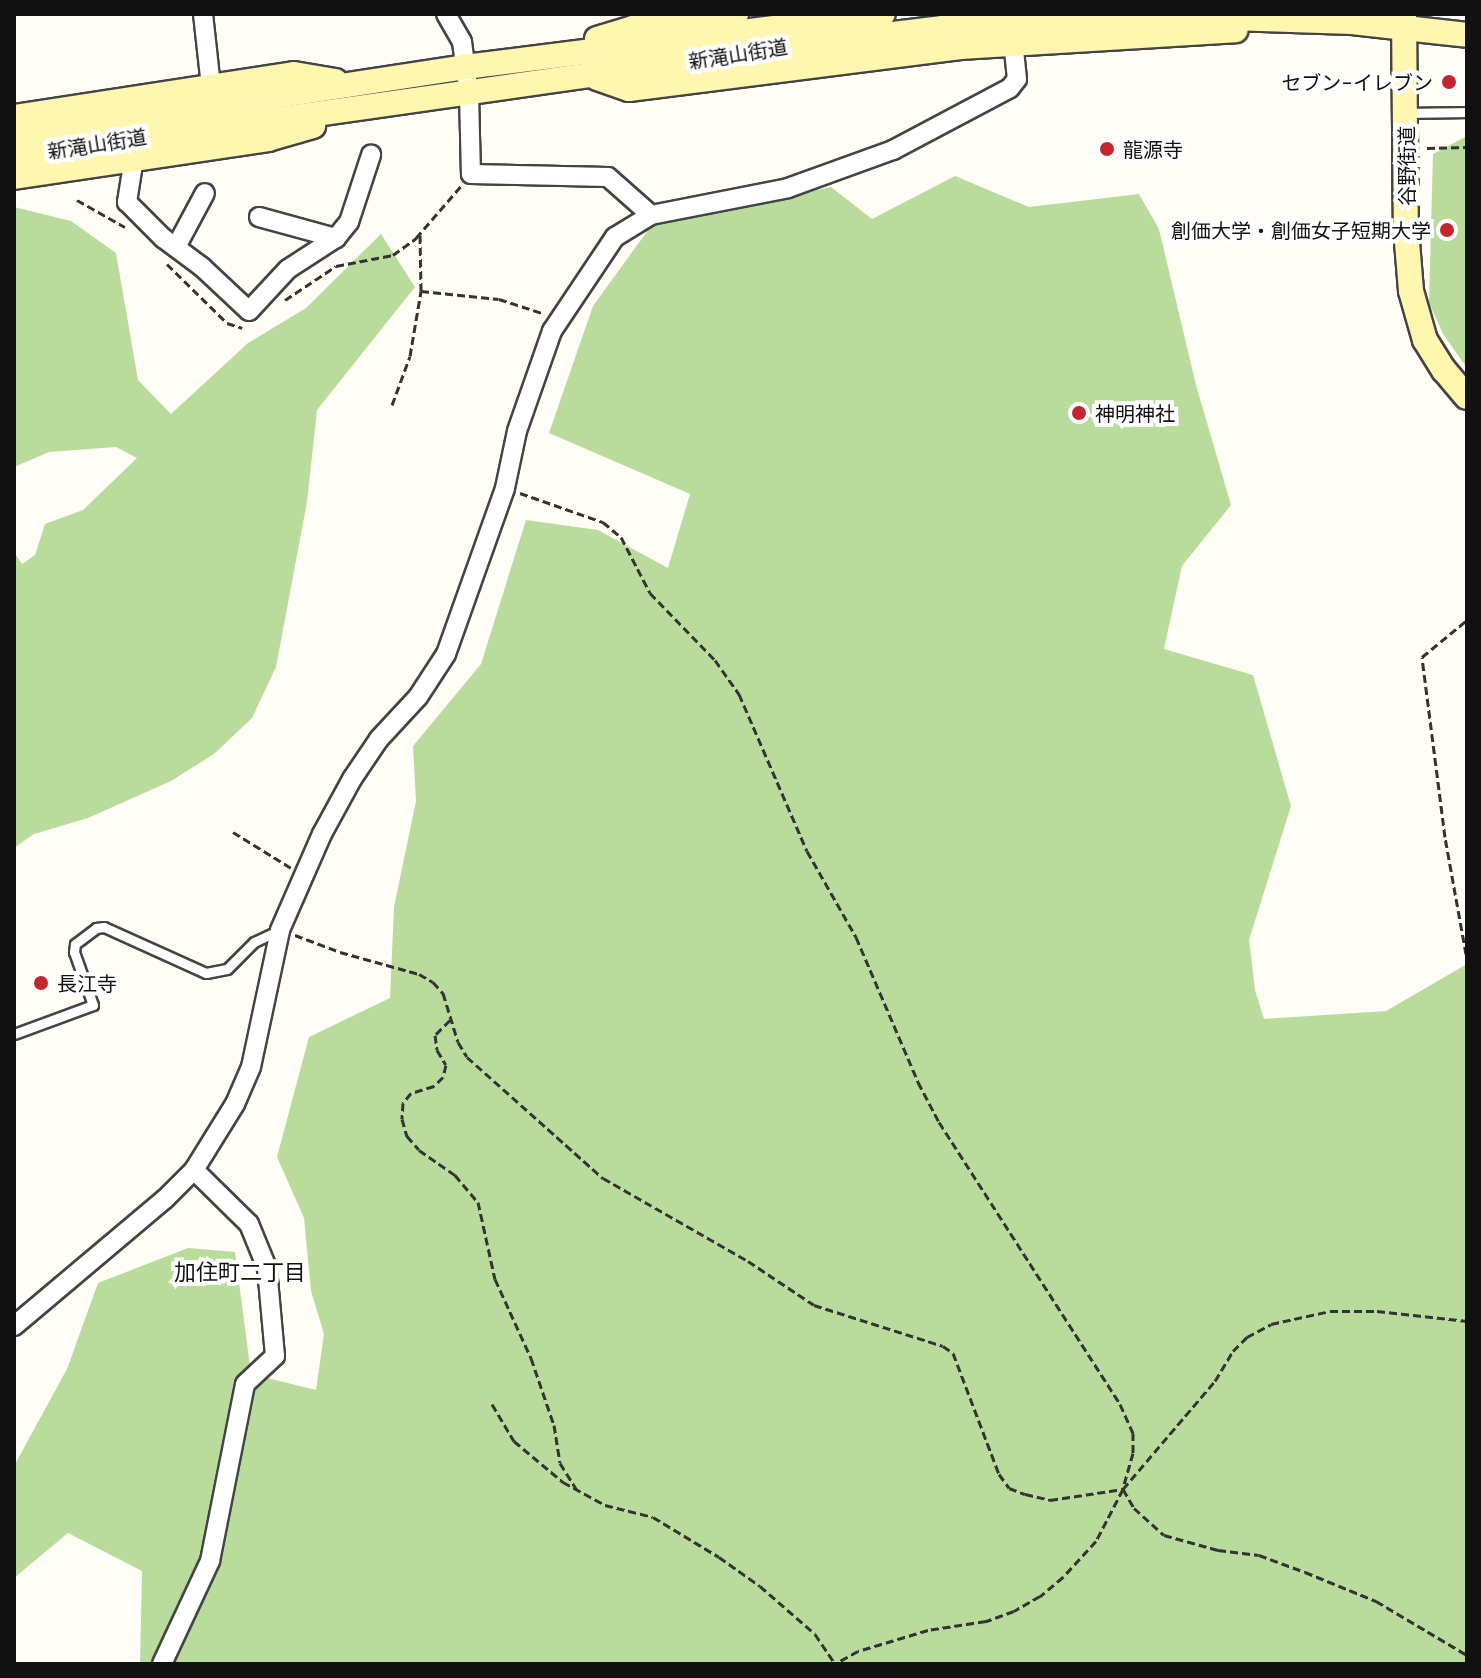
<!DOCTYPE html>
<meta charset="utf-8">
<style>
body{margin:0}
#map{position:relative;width:1481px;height:1678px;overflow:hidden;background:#fffdf5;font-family:Merriweather,"Noto Sans JP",serif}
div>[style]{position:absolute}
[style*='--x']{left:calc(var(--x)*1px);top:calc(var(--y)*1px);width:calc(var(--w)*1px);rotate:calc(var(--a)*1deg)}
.forest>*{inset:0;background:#b9dc9c}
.path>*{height:3px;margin-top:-1.5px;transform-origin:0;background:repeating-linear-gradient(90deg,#333 0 8px,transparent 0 12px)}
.roads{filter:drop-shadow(2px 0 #444) drop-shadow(-2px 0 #444) drop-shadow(0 2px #444) drop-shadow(0 -2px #444)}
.service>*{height:9px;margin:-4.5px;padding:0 4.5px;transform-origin:4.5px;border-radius:4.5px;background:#fff}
.minor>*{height:18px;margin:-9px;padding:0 9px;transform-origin:9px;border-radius:9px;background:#fff}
.secondary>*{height:24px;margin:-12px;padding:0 12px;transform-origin:12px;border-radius:12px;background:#fff6b0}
.dots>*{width:22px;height:22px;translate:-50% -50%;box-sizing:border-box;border:4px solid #fff;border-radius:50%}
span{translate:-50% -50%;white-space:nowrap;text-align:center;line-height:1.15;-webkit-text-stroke:8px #fff;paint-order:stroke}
.street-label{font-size:20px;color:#111}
.poi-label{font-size:20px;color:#111}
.right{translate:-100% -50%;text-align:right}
.left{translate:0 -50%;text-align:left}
.neighbourhood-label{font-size:22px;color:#111}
.frame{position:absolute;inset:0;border:16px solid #111;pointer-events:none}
</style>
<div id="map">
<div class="forest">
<div style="clip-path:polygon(1467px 136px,1467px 368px,1443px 334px,1429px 303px,1433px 154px)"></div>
<div style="clip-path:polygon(955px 176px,1029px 207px,1139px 194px,1159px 229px,1196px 385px,1231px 505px,1182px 566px,1164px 649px,1253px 675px,1291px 806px,1249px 940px,1255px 990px,1264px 1019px,1386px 1011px,1467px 964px,1467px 1664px,140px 1664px,142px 1571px,68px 1533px,14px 1578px,14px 1466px,67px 1369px,98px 1283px,188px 1248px,235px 1252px,251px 1374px,316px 1390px,324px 1334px,311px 1291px,304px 1218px,277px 1157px,309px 1037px,390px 998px,394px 907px,416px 801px,413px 746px,481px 664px,526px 520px,598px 530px,668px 568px,690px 494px,549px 433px,593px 306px,651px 226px,831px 187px,872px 219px)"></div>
<div style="clip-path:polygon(14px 207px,71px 221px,116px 253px,138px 380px,171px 414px,248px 343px,306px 308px,381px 234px,415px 287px,317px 410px,307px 502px,276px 667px,252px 718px,214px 754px,171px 781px,88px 818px,34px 834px,14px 848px,14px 552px,22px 564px,35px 555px,45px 524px,83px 510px,137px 458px,116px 447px,49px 452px,14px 467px)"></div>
</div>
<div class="path">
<div style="--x:1427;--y:148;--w:40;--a:-1.4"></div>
<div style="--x:77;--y:200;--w:55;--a:29.4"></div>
<div style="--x:167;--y:264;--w:84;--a:44.5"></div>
<div style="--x:227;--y:323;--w:16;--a:18"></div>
<div style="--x:421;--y:291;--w:78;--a:5.9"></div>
<div style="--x:499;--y:299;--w:48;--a:18.1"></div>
<div style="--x:285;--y:300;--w:61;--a:-33.7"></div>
<div style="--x:336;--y:266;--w:58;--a:-10.9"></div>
<div style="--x:393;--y:255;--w:29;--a:-36"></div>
<div style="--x:416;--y:238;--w:69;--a:-49.1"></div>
<div style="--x:392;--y:405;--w:52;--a:-69.8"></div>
<div style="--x:410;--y:356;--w:66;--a:-80.4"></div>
<div style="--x:421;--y:291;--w:57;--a:-91"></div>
<div style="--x:520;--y:493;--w:88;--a:19.3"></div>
<div style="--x:603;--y:522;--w:23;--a:40"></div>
<div style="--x:621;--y:537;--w:63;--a:62.6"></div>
<div style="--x:650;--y:593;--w:93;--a:45.9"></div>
<div style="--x:715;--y:660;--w:42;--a:54.8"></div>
<div style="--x:739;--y:694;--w:171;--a:66.6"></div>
<div style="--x:807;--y:851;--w:99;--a:60.3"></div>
<div style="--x:856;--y:937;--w:158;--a:66.8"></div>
<div style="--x:918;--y:1082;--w:45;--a:62.3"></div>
<div style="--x:939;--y:1122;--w:335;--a:57.3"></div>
<div style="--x:1120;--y:1404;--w:32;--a:66"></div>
<div style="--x:1133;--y:1433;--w:20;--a:90"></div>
<div style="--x:1133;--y:1453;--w:37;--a:106"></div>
<div style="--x:1123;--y:1489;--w:59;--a:117.4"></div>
<div style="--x:1096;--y:1541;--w:49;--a:132.5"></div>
<div style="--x:1063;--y:1577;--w:30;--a:140"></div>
<div style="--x:1040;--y:1596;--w:30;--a:150"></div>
<div style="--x:1014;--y:1611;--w:30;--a:160"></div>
<div style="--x:986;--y:1621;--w:59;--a:171.2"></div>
<div style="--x:928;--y:1630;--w:73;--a:163.3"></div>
<div style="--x:858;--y:1651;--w:25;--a:151"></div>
<div style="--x:233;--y:832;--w:68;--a:31.8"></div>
<div style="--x:295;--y:935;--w:48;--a:20.7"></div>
<div style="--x:340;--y:952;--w:82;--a:15.6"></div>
<div style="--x:419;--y:974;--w:16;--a:30"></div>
<div style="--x:433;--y:982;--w:15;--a:48"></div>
<div style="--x:443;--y:993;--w:51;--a:73"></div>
<div style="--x:458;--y:1042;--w:17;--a:59"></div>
<div style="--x:467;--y:1057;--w:182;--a:41.7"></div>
<div style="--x:603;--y:1178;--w:167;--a:29.8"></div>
<div style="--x:748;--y:1261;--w:79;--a:33.7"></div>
<div style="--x:814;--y:1305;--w:135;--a:17.6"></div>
<div style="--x:943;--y:1346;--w:12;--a:35"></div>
<div style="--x:953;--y:1353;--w:129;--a:69.2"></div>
<div style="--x:999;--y:1474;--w:17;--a:54"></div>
<div style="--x:1009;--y:1488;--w:17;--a:21"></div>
<div style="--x:1025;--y:1494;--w:26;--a:13"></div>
<div style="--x:1050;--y:1500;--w:74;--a:-8.6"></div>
<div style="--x:1123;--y:1489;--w:142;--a:-49.6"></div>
<div style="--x:1215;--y:1381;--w:35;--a:-59"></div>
<div style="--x:1233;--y:1351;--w:20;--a:-45"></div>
<div style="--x:1247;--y:1337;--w:27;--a:-28"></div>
<div style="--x:1271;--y:1324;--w:60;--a:-12.4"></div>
<div style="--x:1330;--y:1311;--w:47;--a:0"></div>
<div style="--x:1377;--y:1311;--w:91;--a:6.3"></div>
<div style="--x:1466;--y:954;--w:119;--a:-100.2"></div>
<div style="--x:1445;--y:837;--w:181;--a:-97.3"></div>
<div style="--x:1422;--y:657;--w:58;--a:-39.4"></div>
<div style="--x:450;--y:1020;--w:21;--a:135"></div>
<div style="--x:435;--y:1035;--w:15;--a:82"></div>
<div style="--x:437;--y:1050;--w:17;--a:59"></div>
<div style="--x:446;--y:1065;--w:12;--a:104"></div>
<div style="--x:443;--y:1077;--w:13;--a:135"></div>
<div style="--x:434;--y:1086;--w:24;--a:163"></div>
<div style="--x:411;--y:1093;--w:13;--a:129"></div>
<div style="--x:403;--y:1103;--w:16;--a:94"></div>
<div style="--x:402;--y:1119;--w:18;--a:74"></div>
<div style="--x:407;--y:1136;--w:18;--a:49"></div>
<div style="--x:419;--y:1150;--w:44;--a:34.8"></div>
<div style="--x:455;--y:1175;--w:35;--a:50"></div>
<div style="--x:478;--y:1202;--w:79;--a:77.6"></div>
<div style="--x:495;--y:1279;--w:87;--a:65.5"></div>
<div style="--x:531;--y:1358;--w:71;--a:71.1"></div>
<div style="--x:554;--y:1425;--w:38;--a:81"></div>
<div style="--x:560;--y:1463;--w:31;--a:58"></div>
<div style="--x:492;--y:1404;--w:43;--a:59.3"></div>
<div style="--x:514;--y:1441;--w:64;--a:39.9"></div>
<div style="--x:563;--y:1482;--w:48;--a:28.7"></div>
<div style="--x:605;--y:1505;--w:49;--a:14"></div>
<div style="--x:653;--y:1517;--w:77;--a:31.2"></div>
<div style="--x:719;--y:1557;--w:50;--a:35.3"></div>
<div style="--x:760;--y:1586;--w:73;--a:41.1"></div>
<div style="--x:815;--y:1634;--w:36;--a:56"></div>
<div style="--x:1123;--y:1489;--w:22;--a:60"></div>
<div style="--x:1134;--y:1508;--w:40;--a:42"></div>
<div style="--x:1164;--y:1535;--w:56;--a:15.5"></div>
<div style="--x:1218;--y:1550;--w:41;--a:7"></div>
<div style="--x:1259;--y:1555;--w:49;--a:20.3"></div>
<div style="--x:1305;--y:1572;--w:77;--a:22.2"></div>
<div style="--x:1376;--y:1601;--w:106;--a:30.7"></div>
</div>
<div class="roads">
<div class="service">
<div style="--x:1406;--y:113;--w:61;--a:-0.9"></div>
<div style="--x:14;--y:1034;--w:84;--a:-20.2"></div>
<div style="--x:93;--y:1005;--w:56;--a:-109.7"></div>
<div style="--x:74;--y:952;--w:8;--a:-83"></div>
<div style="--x:75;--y:944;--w:26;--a:-37"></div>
<div style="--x:96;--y:928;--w:8;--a:-7"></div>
<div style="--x:104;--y:927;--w:112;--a:24.3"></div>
<div style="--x:206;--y:973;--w:21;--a:-11"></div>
<div style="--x:227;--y:969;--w:38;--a:-45"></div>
<div style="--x:254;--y:942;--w:29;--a:-25"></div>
</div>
<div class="minor">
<div style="--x:203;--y:14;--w:73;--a:83.7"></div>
<div style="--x:446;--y:14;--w:32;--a:60"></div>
<div style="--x:462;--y:42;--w:52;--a:82.3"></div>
<div style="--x:469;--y:94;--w:80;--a:88.6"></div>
<div style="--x:471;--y:174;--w:137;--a:1.3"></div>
<div style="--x:608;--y:177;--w:57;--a:41.5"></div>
<div style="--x:134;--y:158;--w:45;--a:99"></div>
<div style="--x:127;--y:202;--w:51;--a:45"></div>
<div style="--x:163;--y:238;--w:49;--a:36.6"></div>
<div style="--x:202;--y:267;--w:64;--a:43.1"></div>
<div style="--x:249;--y:311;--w:57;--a:-47.1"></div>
<div style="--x:288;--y:269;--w:57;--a:-32.9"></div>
<div style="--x:259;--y:217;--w:80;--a:15.3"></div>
<div style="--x:336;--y:238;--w:21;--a:-51"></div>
<div style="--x:349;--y:222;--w:71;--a:-71.8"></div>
<div style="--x:176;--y:247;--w:61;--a:-61.8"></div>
<div style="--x:14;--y:1326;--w:197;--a:-40.1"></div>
<div style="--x:165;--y:1199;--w:41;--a:-45"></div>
<div style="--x:194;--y:1170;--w:78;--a:-58.2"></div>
<div style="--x:235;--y:1104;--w:40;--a:-66.6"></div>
<div style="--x:251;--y:1067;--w:140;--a:-78"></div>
<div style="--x:280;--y:930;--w:105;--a:-66.4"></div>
<div style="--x:322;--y:834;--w:63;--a:-61.4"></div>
<div style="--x:352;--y:779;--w:48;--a:-56"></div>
<div style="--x:379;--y:739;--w:57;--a:-47.1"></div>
<div style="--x:418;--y:697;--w:51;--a:-56.9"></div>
<div style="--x:446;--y:654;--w:176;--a:-70.4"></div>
<div style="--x:505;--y:488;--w:58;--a:-78.1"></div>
<div style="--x:517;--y:431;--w:106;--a:-70.7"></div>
<div style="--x:552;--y:331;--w:113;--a:-56.2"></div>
<div style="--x:615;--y:237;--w:42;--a:-31.4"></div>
<div style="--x:651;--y:215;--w:140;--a:-11.1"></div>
<div style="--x:788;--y:188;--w:112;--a:-19.9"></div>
<div style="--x:893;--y:150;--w:132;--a:-27.9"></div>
<div style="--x:1010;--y:88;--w:11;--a:-52"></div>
<div style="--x:1017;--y:79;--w:36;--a:-96"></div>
<div style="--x:162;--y:1664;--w:114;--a:-65"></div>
<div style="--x:210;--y:1561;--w:180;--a:-78.8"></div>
<div style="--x:245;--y:1384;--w:41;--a:-43"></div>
<div style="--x:275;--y:1356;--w:88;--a:-95.2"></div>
<div style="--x:267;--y:1268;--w:48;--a:-112.2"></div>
<div style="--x:249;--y:1224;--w:77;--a:-135.5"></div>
</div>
<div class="secondary">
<div style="--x:1404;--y:14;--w:216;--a:89.5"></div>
<div style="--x:1406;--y:230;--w:61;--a:85.3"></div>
<div style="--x:1411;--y:291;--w:51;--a:74.1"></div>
<div style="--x:1425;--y:340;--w:36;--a:58"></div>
<div style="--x:1444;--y:370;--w:35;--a:50"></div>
<div style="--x:597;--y:39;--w:38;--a:-17"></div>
<div style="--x:633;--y:28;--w:104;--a:-7.7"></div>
<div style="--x:597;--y:78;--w:34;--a:19"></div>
<div style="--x:629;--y:89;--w:334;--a:-7.2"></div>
<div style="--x:960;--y:47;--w:276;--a:-3.5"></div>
<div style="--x:14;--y:117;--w:283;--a:-8.7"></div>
<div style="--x:294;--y:74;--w:42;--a:9.7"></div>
<div style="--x:14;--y:136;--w:456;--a:-8.7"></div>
<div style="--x:465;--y:67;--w:421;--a:-7.2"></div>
<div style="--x:14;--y:157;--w:788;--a:-8.1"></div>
<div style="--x:794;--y:46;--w:150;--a:-6.9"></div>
<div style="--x:943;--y:28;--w:110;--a:-3.6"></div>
<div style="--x:1053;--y:21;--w:147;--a:-1.6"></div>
<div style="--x:1200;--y:17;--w:152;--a:1.9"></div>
<div style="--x:1352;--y:22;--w:116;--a:6.4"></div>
<div style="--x:14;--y:177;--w:257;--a:-8.5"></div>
<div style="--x:268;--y:139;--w:47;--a:-16.1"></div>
</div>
</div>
<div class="dots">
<div style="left:1449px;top:82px;background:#c4262e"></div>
<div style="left:1107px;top:149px;background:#c4262e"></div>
<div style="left:1447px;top:230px;background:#c4262e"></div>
<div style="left:1079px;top:413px;background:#c4262e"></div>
<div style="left:41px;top:983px;background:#c4262e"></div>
</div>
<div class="street-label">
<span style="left:738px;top:54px;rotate:-9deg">新滝山街道</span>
<span style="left:97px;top:144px;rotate:-9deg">新滝山街道</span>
<span style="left:1406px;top:166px;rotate:-90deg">谷野街道</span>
</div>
<div class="poi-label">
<span class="right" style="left:1433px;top:82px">セブン-イレブン</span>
<span class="left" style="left:1123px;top:149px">龍源寺</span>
<span class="right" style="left:1431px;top:230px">創価大学・創価女子短期大学</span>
<span class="left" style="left:1095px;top:413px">神明神社</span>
<span class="left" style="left:57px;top:983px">長江寺</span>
</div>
<div class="neighbourhood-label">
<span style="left:240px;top:1273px">加住町二丁目</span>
</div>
<div class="frame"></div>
</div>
